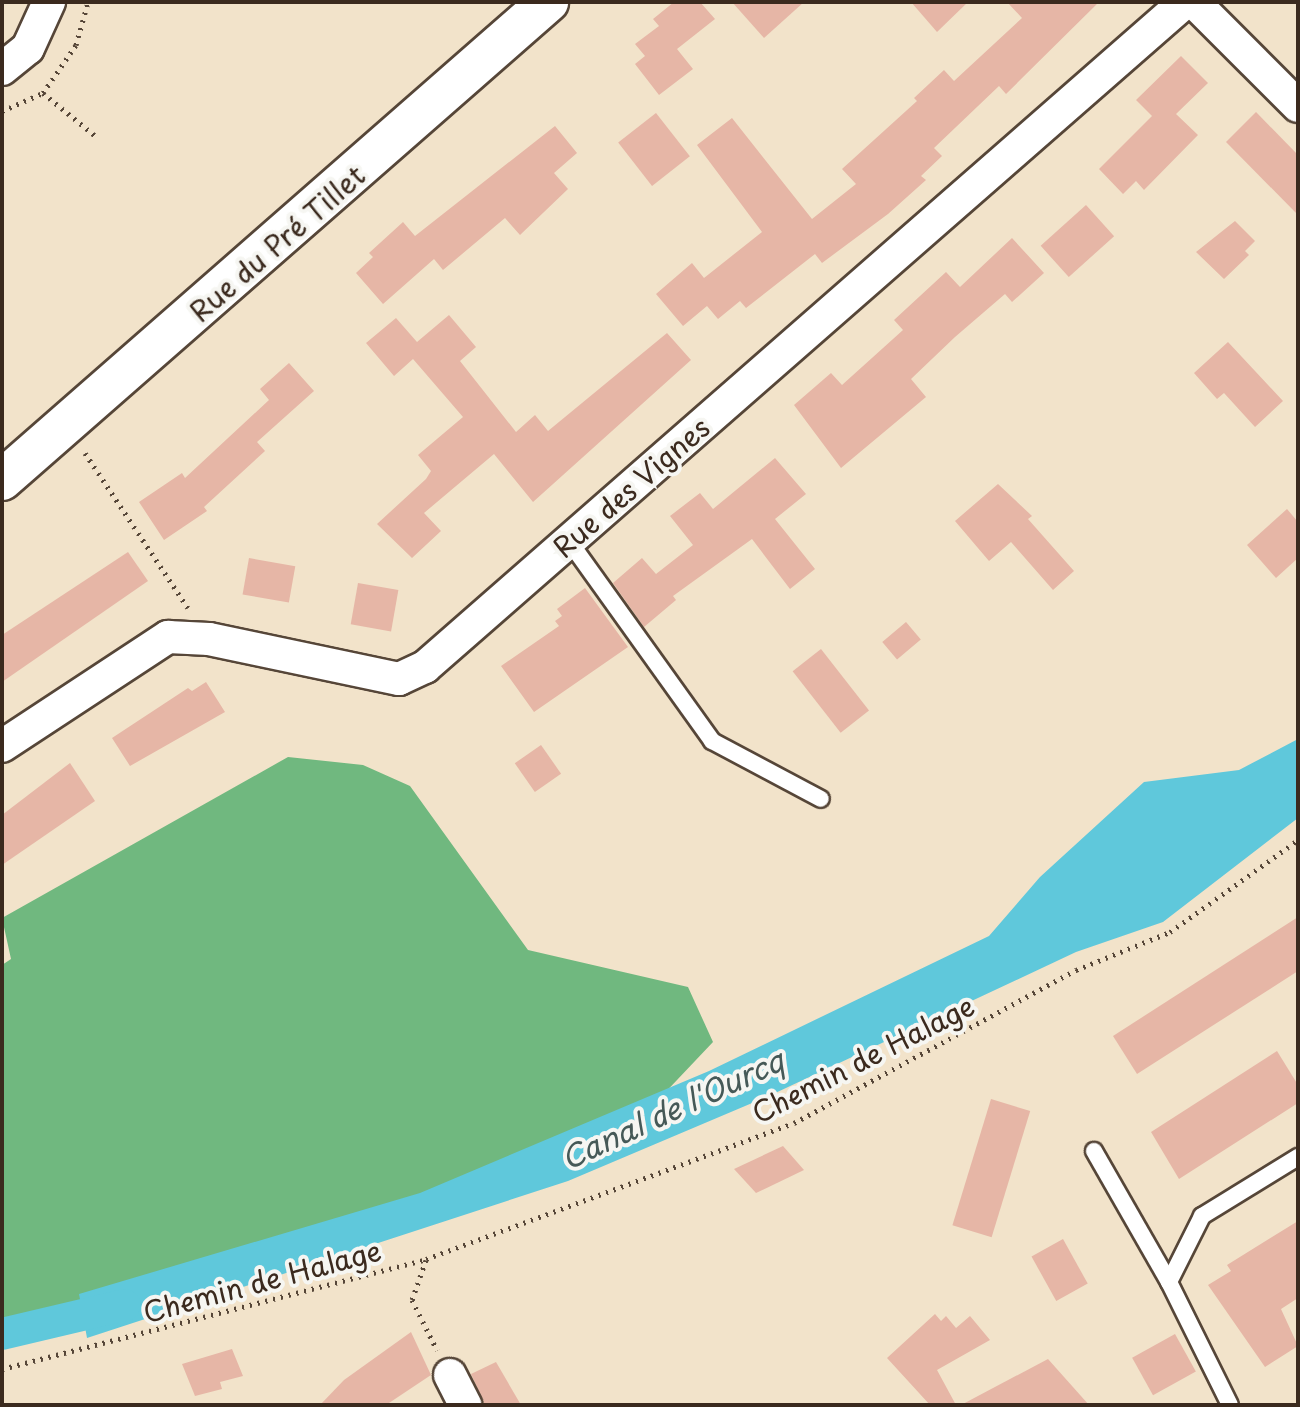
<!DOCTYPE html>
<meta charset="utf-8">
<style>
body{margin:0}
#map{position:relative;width:1300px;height:1407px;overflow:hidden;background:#f2e3ca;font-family:"Playpen Sans",sans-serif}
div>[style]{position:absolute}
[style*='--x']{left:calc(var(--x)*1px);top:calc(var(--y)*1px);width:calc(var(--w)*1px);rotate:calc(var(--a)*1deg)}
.forest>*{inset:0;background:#70b87f}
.water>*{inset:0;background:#5fc8db}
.canal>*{height:32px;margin:-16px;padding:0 16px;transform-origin:16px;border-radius:16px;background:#5fc8db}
.building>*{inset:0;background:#e6b6a6;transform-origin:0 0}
.path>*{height:5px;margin-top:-2.5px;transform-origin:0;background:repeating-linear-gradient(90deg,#564638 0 2px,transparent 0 8px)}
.roads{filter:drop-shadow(2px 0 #564638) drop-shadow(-2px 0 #564638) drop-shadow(0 2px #564638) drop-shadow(0 -2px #564638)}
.service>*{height:16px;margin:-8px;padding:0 8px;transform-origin:8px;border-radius:8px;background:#fff}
.minor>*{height:32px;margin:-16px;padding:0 16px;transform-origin:16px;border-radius:16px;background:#fff}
.tertiary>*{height:40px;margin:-20px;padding:0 20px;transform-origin:20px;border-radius:20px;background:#fff}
span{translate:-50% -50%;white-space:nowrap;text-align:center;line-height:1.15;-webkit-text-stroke:8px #f6f6f2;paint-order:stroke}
.street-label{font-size:28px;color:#3b2a1e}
.water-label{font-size:30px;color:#465957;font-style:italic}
.frame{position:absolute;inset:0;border:4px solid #3b2a1e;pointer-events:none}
</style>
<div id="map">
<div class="forest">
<div style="clip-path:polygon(288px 757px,363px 765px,410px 786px,528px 950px,688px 987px,713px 1042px,641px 1118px,222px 1265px,2px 1329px,2px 965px,11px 959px,2px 918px)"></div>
</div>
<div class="water">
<div style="clip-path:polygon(1298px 739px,1298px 818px,1163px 922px,1076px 952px,771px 1095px,568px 1181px,87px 1338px,79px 1294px,420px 1193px,709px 1071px,989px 936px,1040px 877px,1144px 782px,1239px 770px)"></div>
</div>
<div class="canal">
<div style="--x:2;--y:1334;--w:126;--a:-13.3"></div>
</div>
<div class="building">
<div style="clip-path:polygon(674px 2px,700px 2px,715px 19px,677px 49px,693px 69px,659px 95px,635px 64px,645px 56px,635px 44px,659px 26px,653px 19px)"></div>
<div style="clip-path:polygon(732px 2px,804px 2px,764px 38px)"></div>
<div style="clip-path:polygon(911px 2px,968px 2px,937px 32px)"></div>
<div style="clip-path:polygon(1007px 2px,1099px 2px,1006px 94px,999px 86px,934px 148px,942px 156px,921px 176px,926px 180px,888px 214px,822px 263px,815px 254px,746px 308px,740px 301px,718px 319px,707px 306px,683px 326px,656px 294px,692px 263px,704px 278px,762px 232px,697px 145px,732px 118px,812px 219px,856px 184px,842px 169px,917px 101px,914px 98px,944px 70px,954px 81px,1022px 18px)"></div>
<div style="clip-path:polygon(1181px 56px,1208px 83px,1176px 114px,1198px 135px,1144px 190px,1136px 181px,1123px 194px,1099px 169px,1152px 116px,1136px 100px)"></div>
<div style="clip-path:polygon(1256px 112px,1298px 155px,1298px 215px,1226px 142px)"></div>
<div style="left:656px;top:113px;width:55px;height:48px;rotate:52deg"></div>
<div style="clip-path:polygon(555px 126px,577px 153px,554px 173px,568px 189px,520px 235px,505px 218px,443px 270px,434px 259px,383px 304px,356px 273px,373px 257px,369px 253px,403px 222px,415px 236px)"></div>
<div style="left:1086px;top:205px;width:42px;height:61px;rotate:48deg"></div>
<div style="clip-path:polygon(1235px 221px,1255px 241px,1245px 251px,1249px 255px,1224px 279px,1196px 252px)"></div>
<div style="clip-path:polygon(1012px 238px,1044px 273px,1012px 302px,1005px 294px,955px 337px,911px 379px,926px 397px,841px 468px,794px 405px,831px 373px,842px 385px,903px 330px,894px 320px,946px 272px,960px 287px)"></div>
<div style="clip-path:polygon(449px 315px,476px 347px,460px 361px,516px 432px,535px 415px,548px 431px,667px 333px,691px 360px,533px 502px,494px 454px,424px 513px,441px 531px,412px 558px,377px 524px,426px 479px,431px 471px,418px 455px,463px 417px,413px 359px,394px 376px,366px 343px,396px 318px,417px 342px)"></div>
<div style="clip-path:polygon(1228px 342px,1283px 401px,1255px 427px,1224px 393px,1217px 399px,1194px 373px)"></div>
<div style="clip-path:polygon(289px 363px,314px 391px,257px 442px,265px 451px,204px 507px,207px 511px,164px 540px,139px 502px,182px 473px,185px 478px,269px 400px,260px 389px)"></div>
<div style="clip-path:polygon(775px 458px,806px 494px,775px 519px,815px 569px,790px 589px,752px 539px,673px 596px,676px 600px,644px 627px,613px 583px,642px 558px,656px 574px,693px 545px,670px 516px,700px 493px,713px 509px)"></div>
<div style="clip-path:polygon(998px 484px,1032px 516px,1028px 519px,1074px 571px,1053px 590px,1011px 542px,989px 561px,955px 521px)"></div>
<div style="clip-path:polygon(1287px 509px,1298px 522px,1298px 558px,1276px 578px,1247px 545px)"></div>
<div style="clip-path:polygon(128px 552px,148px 581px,2px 682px,2px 635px)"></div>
<div style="left:249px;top:558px;width:47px;height:37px;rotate:10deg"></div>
<div style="left:358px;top:583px;width:41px;height:42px;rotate:10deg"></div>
<div style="clip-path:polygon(585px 588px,628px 647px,534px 712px,501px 666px,559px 626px,555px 621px,562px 616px,557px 609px)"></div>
<div style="left:906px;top:622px;width:23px;height:31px;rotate:50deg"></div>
<div style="left:821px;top:649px;width:78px;height:36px;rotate:52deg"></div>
<div style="clip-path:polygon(206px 682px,225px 712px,130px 766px,112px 738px,188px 688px,192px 691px)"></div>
<div style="left:541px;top:745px;width:35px;height:32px;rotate:55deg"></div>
<div style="clip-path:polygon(70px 763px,95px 801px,2px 865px,2px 815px)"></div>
<div style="clip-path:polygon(1298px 917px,1298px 971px,1137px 1074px,1113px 1036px)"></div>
<div style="clip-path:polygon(1277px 1051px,1298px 1085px,1298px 1103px,1179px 1179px,1151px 1132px)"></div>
<div style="left:991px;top:1099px;width:41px;height:132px;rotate:17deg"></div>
<div style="clip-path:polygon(783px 1146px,804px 1170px,756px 1193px,734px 1169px)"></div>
<div style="clip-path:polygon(1298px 1221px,1298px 1298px,1281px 1309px,1298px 1346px,1265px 1367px,1208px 1285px,1231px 1271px,1227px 1265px)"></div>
<div style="left:1063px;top:1239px;width:51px;height:36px;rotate:61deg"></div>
<div style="clip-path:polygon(935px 1314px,941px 1321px,946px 1316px,956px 1328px,970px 1316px,990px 1340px,937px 1370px,956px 1405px,930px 1405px,887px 1358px)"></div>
<div style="clip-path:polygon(411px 1332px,431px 1375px,386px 1405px,320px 1405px,344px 1380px)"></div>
<div style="left:1175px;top:1334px;width:43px;height:49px;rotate:61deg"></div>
<div style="clip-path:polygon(232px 1349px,243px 1376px,220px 1382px,222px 1389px,195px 1396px,182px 1364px)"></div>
<div style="clip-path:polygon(1048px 1359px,1089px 1405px,961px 1405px)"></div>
<div style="clip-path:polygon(496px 1362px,521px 1405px,485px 1405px,471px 1374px)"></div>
</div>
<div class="path">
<div style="--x:43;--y:93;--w:71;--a:39.3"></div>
<div style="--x:2;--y:111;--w:45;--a:-23.7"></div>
<div style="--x:43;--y:93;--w:58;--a:-55.5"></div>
<div style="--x:76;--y:45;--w:45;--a:-74.4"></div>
<div style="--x:85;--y:453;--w:186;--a:56.4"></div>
<div style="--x:426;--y:1260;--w:42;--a:109.3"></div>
<div style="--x:412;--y:1300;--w:56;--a:63.4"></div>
<div style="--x:2;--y:1369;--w:438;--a:-14.5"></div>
<div style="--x:426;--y:1259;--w:392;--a:-20.3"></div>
<div style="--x:794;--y:1123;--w:321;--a:-28.5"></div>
<div style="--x:1076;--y:970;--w:101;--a:-22"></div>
<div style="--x:1170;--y:932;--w:158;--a:-35.7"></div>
</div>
<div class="roads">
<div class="service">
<div style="--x:569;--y:541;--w:246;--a:54.4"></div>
<div style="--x:712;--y:741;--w:123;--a:28"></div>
<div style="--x:1094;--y:1151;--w:151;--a:60.2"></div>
<div style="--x:1169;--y:1282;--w:137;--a:63.6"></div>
<div style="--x:1169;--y:1282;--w:74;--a:-63.4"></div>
<div style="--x:1202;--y:1216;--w:113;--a:-31.6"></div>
</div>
<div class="minor">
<div style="--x:1194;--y:2;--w:147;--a:45"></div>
<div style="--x:2;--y:69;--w:33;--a:-39"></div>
<div style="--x:28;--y:48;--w:51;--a:-65.5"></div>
<div style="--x:2;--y:746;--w:199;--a:-33.3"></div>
<div style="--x:168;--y:637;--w:41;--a:2.8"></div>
<div style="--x:209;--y:639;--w:194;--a:11.9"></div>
<div style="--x:399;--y:679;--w:29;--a:-25"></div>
<div style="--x:425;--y:667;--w:1010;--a:-41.19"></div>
<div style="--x:450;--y:1375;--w:34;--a:63"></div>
</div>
<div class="tertiary">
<div style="--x:2;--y:480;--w:726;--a:-41.2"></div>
</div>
</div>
<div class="street-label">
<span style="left:277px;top:243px;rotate:-41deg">Rue du Pré Tillet</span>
<span style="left:631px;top:487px;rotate:-41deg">Rue des Vignes</span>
<span style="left:863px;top:1059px;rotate:-27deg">Chemin de Halage</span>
<span style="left:262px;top:1281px;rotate:-15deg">Chemin de Halage</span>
</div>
<div class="water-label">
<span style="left:672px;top:1109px;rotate:-25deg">Canal de l'Ourcq</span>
</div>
<div class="frame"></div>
</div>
